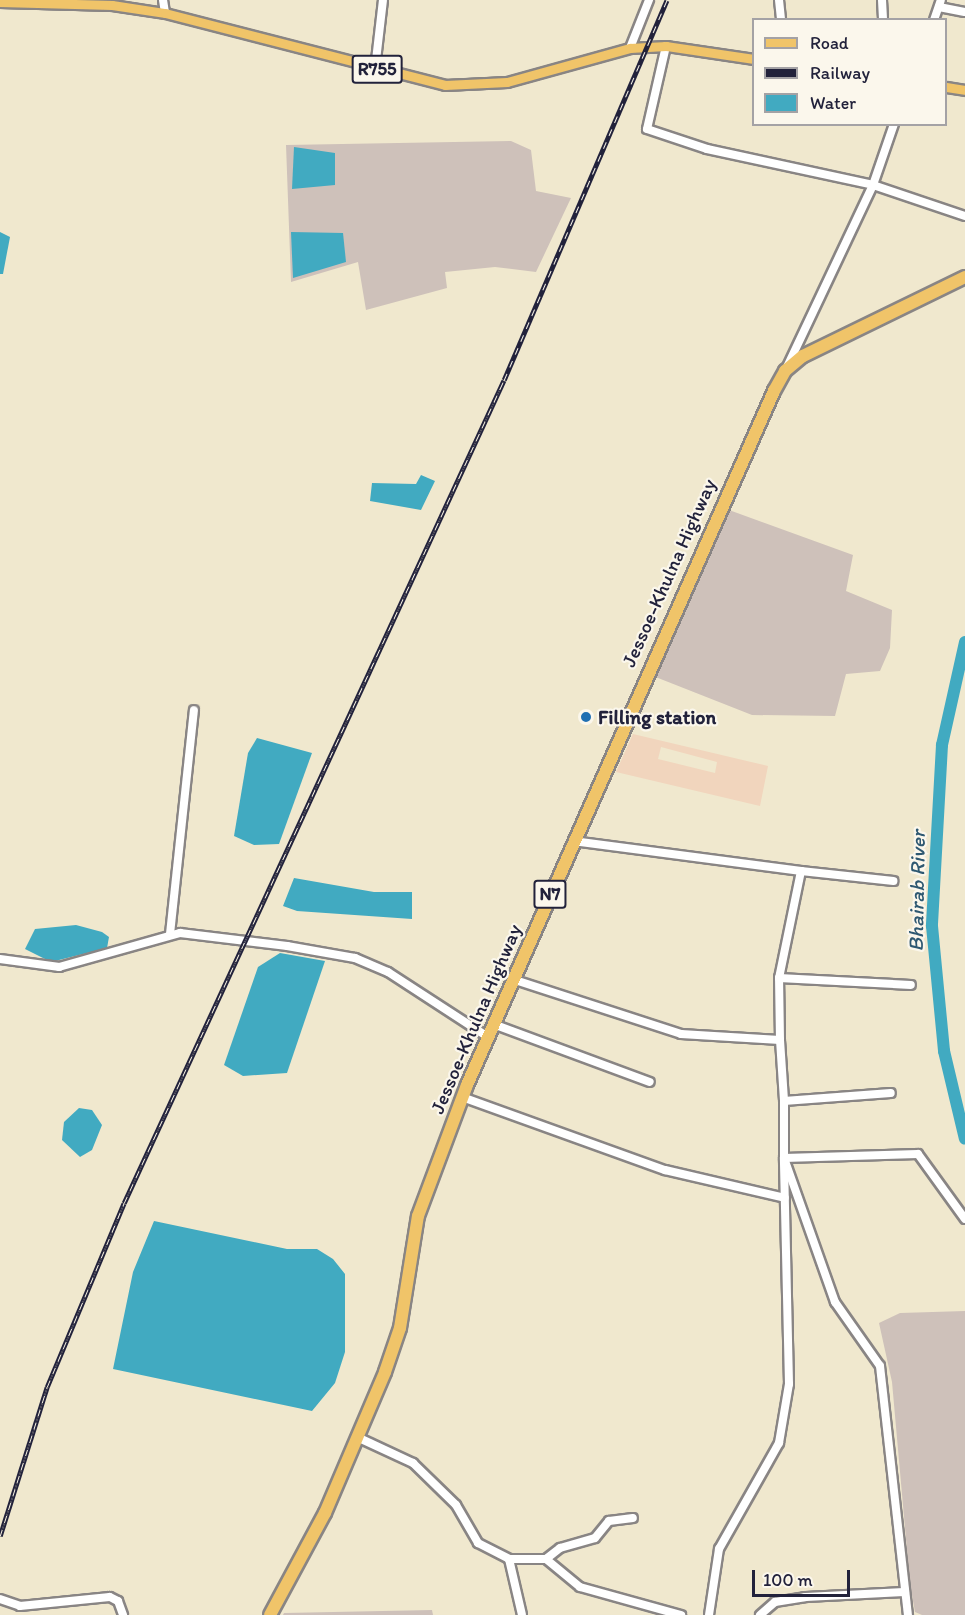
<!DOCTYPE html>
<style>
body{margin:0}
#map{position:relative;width:965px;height:1615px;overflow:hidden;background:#f0e8ce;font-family:Itim,sans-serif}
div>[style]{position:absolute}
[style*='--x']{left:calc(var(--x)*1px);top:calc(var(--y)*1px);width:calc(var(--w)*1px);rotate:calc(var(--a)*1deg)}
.built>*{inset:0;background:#f1d5bd}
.industrial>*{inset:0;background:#cec1ba}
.water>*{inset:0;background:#41aac1}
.river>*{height:12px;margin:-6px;padding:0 6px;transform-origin:6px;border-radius:6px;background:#41aac1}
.roads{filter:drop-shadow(2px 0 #898584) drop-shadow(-2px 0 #898584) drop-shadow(0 2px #898584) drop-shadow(0 -2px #898584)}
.minor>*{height:8px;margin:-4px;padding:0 4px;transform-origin:4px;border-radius:4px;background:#fff}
.major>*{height:9px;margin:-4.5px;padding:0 4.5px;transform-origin:4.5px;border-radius:4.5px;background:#f0c469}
.highway>*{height:12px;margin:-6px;padding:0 6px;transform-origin:6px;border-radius:6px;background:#f0c469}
.rail>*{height:4.5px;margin-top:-2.25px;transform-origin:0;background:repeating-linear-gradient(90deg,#fbf7ec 0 7px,#22223b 0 14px);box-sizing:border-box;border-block:2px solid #22223b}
.dots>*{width:16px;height:16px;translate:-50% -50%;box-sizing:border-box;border:3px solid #fbf7ec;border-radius:50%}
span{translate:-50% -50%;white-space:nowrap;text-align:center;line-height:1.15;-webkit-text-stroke:4.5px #fbf7ec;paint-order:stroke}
.shield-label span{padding:2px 4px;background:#fbf7ec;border:2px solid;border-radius:4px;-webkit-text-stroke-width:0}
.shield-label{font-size:18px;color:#22223b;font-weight:700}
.street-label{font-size:20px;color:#22223b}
.poi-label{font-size:20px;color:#22223b;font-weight:700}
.left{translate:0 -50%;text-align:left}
.water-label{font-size:21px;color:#2e5871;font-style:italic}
.legend{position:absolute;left:752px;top:18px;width:195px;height:108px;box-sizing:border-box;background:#fbf7ec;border:2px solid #a4a2a5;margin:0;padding:8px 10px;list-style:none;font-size:18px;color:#22223b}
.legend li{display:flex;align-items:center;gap:12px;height:30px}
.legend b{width:30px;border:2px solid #a4a2a5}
.scale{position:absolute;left:752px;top:1570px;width:98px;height:27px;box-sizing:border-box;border:3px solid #22223b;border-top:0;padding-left:8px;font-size:18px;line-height:21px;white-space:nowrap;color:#22223b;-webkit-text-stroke:4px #fbf7ec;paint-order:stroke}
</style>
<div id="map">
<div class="built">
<div style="clip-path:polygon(evenodd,633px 734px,768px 766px,760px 806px,616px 772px,633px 734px,661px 747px,717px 762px,715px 773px,658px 759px,661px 747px)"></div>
</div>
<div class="industrial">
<div style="clip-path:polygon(511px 141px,531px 150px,536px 191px,571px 198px,536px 272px,495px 267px,445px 272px,447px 288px,366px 310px,358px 262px,291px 282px,286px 145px)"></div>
<div style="clip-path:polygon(729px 510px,853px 555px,846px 591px,892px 610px,890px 648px,880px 671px,846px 674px,835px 716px,752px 715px,653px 676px)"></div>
<div style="clip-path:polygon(965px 1311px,965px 1615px,922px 1615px,915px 1612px,910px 1584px,892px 1382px,879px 1323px,900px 1313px)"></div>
<div style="clip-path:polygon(432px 1610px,433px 1615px,283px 1615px,284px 1613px)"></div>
</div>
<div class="water">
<div style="clip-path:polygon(294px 147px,335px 153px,335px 185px,292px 189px)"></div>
<div style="clip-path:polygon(0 232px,10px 237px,3px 274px,0 274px)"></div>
<div style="clip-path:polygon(291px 232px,343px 233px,346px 262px,293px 278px)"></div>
<div style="clip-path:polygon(421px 475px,435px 481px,421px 510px,370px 501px,372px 483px,416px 484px)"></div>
<div style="clip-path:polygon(257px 738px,312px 753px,279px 844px,254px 845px,234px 836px,248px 753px)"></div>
<div style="clip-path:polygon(294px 878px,374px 892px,412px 892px,412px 919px,297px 911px,283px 906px)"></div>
<div style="clip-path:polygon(76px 925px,102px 932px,109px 937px,107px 948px,51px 962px,25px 949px,35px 929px)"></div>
<div style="clip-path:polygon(280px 953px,325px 961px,287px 1073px,243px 1076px,224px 1065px,258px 967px)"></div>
<div style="clip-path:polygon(79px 1108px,92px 1110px,102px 1125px,92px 1150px,80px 1157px,62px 1140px,64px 1122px)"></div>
<div style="clip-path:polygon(154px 1221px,287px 1249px,317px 1249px,333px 1259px,345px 1274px,345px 1352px,335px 1383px,312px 1411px,113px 1369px,133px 1272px)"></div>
</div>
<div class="river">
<div style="--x:965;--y:642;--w:106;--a:102.6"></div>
<div style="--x:942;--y:745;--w:181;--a:93.2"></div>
<div style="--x:932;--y:926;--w:126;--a:84.5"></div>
<div style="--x:944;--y:1051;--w:90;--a:76.6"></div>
</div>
<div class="roads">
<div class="minor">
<div style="--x:163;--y:0;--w:13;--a:81"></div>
<div style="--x:779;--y:0;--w:20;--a:84"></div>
<div style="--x:882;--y:0;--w:20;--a:87"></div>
<div style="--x:939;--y:7;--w:26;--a:11"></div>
<div style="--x:934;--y:20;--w:21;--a:-71"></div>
<div style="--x:666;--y:46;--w:85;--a:102.9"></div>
<div style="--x:647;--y:129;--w:63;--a:18.4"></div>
<div style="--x:707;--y:149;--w:170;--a:12.2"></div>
<div style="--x:873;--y:185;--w:97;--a:18.6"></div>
<div style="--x:630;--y:48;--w:52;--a:-68.4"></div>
<div style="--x:375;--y:69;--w:69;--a:-83.4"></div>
<div style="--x:787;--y:367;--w:201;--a:-64.7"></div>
<div style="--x:873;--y:185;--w:65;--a:-71"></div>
<div style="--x:573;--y:841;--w:230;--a:7.5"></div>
<div style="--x:801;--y:871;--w:109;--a:101.6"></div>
<div style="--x:801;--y:871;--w:93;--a:6.2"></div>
<div style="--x:170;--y:934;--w:225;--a:-83.9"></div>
<div style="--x:0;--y:959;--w:60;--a:7.7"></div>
<div style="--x:59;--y:967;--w:126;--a:-15.7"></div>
<div style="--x:180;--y:933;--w:108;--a:6.9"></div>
<div style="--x:287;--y:946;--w:69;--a:10"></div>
<div style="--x:355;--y:958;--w:36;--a:23"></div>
<div style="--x:388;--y:972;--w:119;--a:33"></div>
<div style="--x:512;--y:979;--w:178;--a:18"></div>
<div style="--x:681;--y:1034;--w:99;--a:3.5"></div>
<div style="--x:780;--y:1040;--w:62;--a:-90.9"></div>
<div style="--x:779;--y:978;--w:132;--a:3"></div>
<div style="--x:493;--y:1024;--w:167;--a:20.3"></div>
<div style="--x:780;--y:1040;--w:61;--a:86.2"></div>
<div style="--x:784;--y:1101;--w:107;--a:-4.3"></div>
<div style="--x:462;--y:1097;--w:216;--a:19.8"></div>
<div style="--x:665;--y:1170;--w:123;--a:13.1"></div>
<div style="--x:784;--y:1101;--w:57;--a:90"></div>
<div style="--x:784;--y:1158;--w:134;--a:-1.7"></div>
<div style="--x:918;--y:1154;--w:80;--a:54.1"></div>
<div style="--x:357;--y:1437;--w:62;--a:24.9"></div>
<div style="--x:413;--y:1463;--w:60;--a:44.3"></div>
<div style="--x:456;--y:1505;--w:44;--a:59.9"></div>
<div style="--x:478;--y:1543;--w:35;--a:27"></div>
<div style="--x:509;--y:1559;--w:57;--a:76.9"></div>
<div style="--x:509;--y:1559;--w:37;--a:0"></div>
<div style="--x:546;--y:1559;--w:18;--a:-38"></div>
<div style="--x:560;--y:1548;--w:36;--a:-16"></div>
<div style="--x:595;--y:1538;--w:22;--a:-51"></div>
<div style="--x:609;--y:1521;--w:24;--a:-7"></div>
<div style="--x:546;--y:1559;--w:44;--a:39.5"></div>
<div style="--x:580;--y:1587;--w:105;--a:15.5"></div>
<div style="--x:0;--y:1599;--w:21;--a:19"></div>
<div style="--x:20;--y:1606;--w:90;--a:-5.7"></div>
<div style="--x:110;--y:1597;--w:9;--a:27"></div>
<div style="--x:118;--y:1601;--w:15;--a:70"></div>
<div style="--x:709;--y:1615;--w:67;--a:-81.4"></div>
<div style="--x:719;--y:1549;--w:122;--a:-60.5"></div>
<div style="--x:779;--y:1443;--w:60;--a:-80.4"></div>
<div style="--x:789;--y:1384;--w:226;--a:-91.3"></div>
<div style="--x:784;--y:1158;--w:153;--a:70.5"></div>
<div style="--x:835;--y:1302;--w:78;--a:54.9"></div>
<div style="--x:880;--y:1366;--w:251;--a:83.6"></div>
<div style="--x:760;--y:1615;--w:20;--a:-41"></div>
<div style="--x:775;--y:1602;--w:30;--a:-9"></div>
<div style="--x:805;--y:1597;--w:100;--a:-2.9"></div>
</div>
<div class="major">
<div style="--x:0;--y:2;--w:112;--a:1.5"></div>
<div style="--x:112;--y:5;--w:54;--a:8.6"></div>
<div style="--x:165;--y:13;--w:289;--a:14.4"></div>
<div style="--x:445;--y:85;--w:62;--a:-2.8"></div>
<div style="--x:507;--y:82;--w:128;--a:-15.5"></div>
<div style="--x:630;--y:48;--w:36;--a:-3"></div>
<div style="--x:666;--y:46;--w:89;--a:8.4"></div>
<div style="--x:946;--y:87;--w:19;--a:9"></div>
</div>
<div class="highway">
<div style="--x:270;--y:1615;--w:116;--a:-61.7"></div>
<div style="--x:325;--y:1513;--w:153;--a:-66.9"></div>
<div style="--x:385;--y:1372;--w:46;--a:-71.2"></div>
<div style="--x:400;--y:1328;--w:113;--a:-80.9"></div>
<div style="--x:418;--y:1216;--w:140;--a:-69.5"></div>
<div style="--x:467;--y:1085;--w:759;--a:-66.14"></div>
<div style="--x:774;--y:391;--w:23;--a:-61"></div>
<div style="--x:785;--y:371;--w:23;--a:-40"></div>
<div style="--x:803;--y:356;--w:180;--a:-26"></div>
</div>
</div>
<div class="rail">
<div style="--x:0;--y:1536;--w:156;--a:-72.5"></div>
<div style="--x:47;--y:1387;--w:199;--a:-67.3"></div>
<div style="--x:124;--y:1203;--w:906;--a:-65.22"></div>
<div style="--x:504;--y:380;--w:413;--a:-66.8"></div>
</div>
<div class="dots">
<div style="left:586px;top:717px;background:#1f6fb2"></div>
</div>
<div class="shield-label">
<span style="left:377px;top:69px">R755</span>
<span style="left:550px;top:894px">N7</span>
</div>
<div class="street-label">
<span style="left:669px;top:573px;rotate:-66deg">Jessoe-Khulna Highway</span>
<span style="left:476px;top:1019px;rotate:-67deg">Jessoe-Khulna Highway</span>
</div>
<div class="poi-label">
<span class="left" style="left:598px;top:717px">Filling station</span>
</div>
<div class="water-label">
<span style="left:917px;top:891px;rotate:-89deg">Bhairab River</span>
</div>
<ul class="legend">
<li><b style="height:8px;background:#f0c469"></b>Road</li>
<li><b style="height:8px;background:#22223b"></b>Railway</li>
<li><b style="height:16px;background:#41aac1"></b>Water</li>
</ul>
<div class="scale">100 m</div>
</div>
